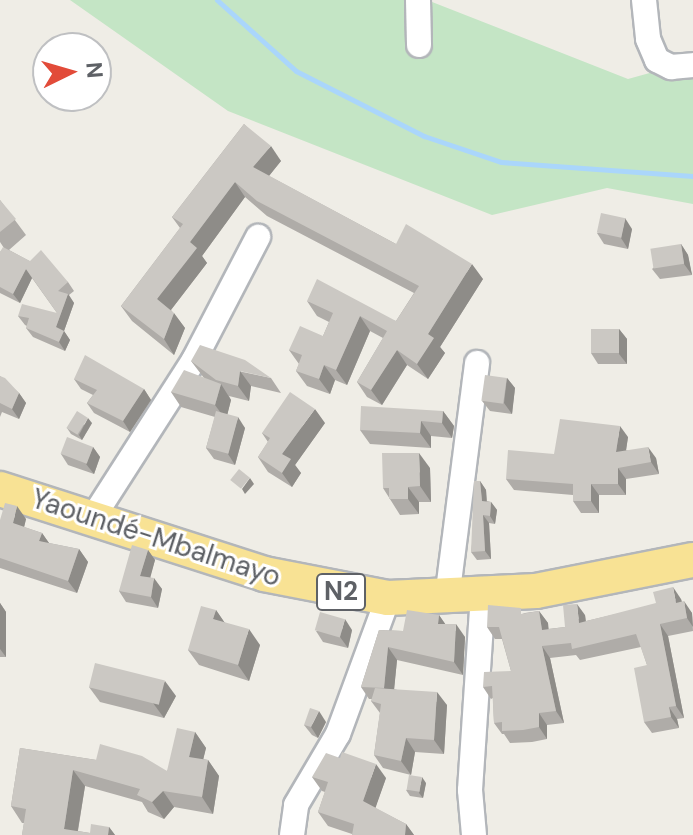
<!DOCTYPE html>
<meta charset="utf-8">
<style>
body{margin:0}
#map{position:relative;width:693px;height:835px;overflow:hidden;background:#efede6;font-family:"DM Sans",sans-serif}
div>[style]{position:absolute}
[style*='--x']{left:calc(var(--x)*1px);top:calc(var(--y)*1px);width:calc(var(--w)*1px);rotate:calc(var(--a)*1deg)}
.green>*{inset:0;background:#c4e5c5}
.stream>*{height:5px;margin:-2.5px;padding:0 2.5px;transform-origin:2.5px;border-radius:2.5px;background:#aad6fb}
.roads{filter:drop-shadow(2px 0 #b3b6ba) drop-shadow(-2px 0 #b3b6ba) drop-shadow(0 2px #b3b6ba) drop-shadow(0 -2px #b3b6ba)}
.minor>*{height:24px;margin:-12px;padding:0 12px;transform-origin:12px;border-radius:12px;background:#fff}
.highway>*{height:34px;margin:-17px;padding:0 17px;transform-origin:17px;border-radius:17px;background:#f8e294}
.wall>*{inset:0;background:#afaca8}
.shaded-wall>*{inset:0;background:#8e8c88}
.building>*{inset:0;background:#cbc8c3;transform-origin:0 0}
span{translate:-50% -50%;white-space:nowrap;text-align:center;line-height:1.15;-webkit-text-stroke:6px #fff;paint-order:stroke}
.shield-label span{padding:2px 6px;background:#fff;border:2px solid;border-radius:6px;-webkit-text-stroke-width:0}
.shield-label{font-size:26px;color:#5e6166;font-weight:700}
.street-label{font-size:28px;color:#5e6166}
.north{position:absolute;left:32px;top:32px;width:80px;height:80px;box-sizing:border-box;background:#fff;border:2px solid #bfc0c2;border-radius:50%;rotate:85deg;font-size:22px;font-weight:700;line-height:32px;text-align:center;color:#5e6166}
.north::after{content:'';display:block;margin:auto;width:28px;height:36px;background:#e24b39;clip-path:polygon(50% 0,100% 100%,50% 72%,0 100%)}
</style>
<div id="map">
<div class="green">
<div style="clip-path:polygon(70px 0,427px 0,628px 79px,693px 61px,693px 204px,607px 188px,492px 215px,228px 111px)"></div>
</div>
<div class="stream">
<div style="--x:217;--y:0;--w:106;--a:41.9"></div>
<div style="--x:296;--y:71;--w:144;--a:26.9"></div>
<div style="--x:424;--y:136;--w:81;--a:18.7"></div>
<div style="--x:501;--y:162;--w:193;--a:4.2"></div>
</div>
<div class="roads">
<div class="minor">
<div style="--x:418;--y:0;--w:45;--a:88.7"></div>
<div style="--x:644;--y:0;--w:39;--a:84"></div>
<div style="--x:648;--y:39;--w:23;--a:67"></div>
<div style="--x:657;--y:60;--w:16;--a:27"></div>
<div style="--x:671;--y:67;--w:22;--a:-5"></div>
<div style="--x:92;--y:519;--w:189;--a:-57.3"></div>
<div style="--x:194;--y:360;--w:139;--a:-62.5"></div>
<div style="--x:447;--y:598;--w:237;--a:-82.7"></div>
<div style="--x:292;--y:835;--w:30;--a:-82"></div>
<div style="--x:296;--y:805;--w:82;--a:-59.4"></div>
<div style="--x:338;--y:734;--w:145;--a:-69.8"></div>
<div style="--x:474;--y:835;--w:45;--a:-95.1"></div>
<div style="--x:470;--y:790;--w:196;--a:-86.2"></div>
</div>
<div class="highway">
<div style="--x:0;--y:489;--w:277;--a:17.8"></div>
<div style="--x:264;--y:574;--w:126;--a:11"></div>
<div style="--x:388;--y:598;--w:148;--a:-2.7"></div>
<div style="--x:536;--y:591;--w:160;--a:-11.2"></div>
</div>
</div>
<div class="wall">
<div style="clip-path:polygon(244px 124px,281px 161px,269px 176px,396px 244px,483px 279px,440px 347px,445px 353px,428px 379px,407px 365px,382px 405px,367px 397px,357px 382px,383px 338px,370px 331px,347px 385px,335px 380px,330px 394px,307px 386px,296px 371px,299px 364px,289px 350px,323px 336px,329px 322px,317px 316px,307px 301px,396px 321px,414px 293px,267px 216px,245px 197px,202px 256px,207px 263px,171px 310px,185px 328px,174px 355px,132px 321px,121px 306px,180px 228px,172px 217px)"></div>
<div style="clip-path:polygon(0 200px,26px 235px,9px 250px,68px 282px,74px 291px,69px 295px,74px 303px,64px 331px,70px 340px,65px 351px,33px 337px,26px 328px,27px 326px,25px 325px,18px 316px,57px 313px,32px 278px,20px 303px,0 293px,0 252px,4px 248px,0 242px)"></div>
<div style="clip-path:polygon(632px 229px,628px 249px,604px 244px,597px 233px)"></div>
<div style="clip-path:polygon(681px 244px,688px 255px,692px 275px,660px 279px,652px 269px)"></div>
<div style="clip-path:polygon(619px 329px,627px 339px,627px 364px,598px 364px,591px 353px)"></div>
<div style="clip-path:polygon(191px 361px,271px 378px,281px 393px,251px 386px,249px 401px,229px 396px,231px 400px,227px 415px,245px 428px,235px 465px,214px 459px,206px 448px,215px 417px,181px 407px,171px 392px,204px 378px)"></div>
<div style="clip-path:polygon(0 376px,19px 393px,26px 403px,19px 419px,2px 412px,0 417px)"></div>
<div style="clip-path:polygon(507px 378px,515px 388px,512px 414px,490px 411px,482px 401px)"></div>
<div style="clip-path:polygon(74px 379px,144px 389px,151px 400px,130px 432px,94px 413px,87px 403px,93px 395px,81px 389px)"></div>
<div style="clip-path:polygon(443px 411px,454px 426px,452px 438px,431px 436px,431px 448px,370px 444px,360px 430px)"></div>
<div style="clip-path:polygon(92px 423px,82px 440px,71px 434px,67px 428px)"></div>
<div style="clip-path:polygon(325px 423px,295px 465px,301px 473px,292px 487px,268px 472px,258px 457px,268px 442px,262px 433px)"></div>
<div style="clip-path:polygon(628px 437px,626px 450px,656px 458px,659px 474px,626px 479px,626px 495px,599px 495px,599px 513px,581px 513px,573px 501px,573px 495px,514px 490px,506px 479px,554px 454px)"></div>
<div style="clip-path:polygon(93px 447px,100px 457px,94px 474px,68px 465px,61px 454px)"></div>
<div style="clip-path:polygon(430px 468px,431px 502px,419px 502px,419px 514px,400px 515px,383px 488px)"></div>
<div style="clip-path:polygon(480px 481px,486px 490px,487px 501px,491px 502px,497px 510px,495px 524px,489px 523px,491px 559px,477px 560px,471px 552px)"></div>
<div style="clip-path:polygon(26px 519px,24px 527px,42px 533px,49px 543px,79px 549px,88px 562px,77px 593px,0 568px,0 520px)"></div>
<div style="clip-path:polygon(148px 550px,155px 560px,150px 577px,162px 589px,158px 608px,126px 602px,119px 591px)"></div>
<div style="clip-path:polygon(681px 599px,682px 602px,692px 613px,693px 631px,668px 636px,684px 718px,677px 719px,679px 728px,652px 733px,644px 722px,647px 665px,641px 647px,580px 660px,576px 655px,550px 658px,564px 723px,547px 725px,547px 739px,532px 742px,510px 743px,504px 734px,502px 734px,494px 723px,493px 698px,491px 699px,483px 687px,511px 671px,502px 639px,495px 639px,487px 627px,525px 613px,539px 611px,548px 623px,548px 629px,565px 627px,585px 615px,586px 621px)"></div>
<div style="clip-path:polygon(0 603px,6px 612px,6px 657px,0 657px)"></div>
<div style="clip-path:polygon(216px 610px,224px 622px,260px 645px,249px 681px,199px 665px,188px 650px)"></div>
<div style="clip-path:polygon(439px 615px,445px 624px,465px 637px,463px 675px,397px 660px,394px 689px,447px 705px,444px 754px,415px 752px,411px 775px,383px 768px,374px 755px,380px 713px,371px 701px,372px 699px,369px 699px,361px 687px,379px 630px,403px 631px)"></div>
<div style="clip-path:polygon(352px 630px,348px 648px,323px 642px,316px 631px)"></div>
<div style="clip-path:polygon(89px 687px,176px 696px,164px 718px,100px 702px)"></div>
<div style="clip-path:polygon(326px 722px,318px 738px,312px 735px,304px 725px)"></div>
<div style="clip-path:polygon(195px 732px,206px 748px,203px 759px,208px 760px,219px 776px,213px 814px,174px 807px,164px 819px,148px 812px,142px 802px,85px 786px,78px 831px,90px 833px,109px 827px,115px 835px,22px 835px,24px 823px,22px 823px,11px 806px,20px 748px,167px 771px)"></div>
<div style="clip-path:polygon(312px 777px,386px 778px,375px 808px,406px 824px,414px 835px,352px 835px,352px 834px,328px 826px,318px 812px,325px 792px,322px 791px)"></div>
<div style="clip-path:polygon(426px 783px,423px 798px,410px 796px,406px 790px)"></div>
</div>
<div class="shaded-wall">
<div style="clip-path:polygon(271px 146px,281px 161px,264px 182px,253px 167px)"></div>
<div style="clip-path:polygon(235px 182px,245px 197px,202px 256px,207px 263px,167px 315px,157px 299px,190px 242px)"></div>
<div style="clip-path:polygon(625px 218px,632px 229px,628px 249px,621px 238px)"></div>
<div style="clip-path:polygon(681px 244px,688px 255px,692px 275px,684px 264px)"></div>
<div style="clip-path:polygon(472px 264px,483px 279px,440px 347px,445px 353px,428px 379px,417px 364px,428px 334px)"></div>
<div style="clip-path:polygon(26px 269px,32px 278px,20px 303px,13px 294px)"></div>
<div style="clip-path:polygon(68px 294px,74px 303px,64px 331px,70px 340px,65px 351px,59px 342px,56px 327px)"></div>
<div style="clip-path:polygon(174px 313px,185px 328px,174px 355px,164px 339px)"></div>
<div style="clip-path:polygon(360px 316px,370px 331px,347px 385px,336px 370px)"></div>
<div style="clip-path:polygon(619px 329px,627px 339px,627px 364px,619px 354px)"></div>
<div style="clip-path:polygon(397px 350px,407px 365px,382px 405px,371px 390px)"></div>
<div style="clip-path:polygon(324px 365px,335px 380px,330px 394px,319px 379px)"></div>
<div style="clip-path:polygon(240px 371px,251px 386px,249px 401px,238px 386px)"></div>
<div style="clip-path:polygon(507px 378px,515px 388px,512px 414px,504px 403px)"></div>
<div style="clip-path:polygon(221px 384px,231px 400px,226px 420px,215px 405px)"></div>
<div style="clip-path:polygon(144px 389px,151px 400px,130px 432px,123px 421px)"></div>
<div style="clip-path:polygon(19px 393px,26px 403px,19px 419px,12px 409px)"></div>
<div style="clip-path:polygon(315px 409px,325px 423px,295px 465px,301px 473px,292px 487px,282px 473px,282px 454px)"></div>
<div style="clip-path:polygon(443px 411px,454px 426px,452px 438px,442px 423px)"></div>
<div style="clip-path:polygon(238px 417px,245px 428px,235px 465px,228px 454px)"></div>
<div style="clip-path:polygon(88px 418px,92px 423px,82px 440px,79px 435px)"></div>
<div style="clip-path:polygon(421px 421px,431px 436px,431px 448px,420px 433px)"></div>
<div style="clip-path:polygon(620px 426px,628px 437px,624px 464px,616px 452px)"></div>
<div style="clip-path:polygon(93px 447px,100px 457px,94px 474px,86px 464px)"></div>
<div style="clip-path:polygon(648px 447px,656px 458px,659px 474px,651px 462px)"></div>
<div style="clip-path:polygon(419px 453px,430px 468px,431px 502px,420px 486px)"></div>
<div style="clip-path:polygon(618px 468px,626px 479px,626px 495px,618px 484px)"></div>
<div style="clip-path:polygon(250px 478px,254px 484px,245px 494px,242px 489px)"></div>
<div style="clip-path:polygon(480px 481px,486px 490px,487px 509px,482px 501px)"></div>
<div style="clip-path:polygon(591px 484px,599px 495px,599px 513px,591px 501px)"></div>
<div style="clip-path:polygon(408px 487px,419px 502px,419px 514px,408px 499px)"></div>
<div style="clip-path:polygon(491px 502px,497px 510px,495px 524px,490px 516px)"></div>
<div style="clip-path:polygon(17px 506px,26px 519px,22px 536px,13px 523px)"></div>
<div style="clip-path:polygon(483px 515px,489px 523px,491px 559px,485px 551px)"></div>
<div style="clip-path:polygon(42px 533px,51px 546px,39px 541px)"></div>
<div style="clip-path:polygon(79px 549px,88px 562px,77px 593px,68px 581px)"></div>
<div style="clip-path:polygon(148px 550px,155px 560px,148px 586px,140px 576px)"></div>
<div style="clip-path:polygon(154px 578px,162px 589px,158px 608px,151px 597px)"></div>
<div style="clip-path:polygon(673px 587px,681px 599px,685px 615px,676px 603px)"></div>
<div style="clip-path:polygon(684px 601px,692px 613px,693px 627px,687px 618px)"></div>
<div style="clip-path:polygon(0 603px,6px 612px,6px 657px,0 649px)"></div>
<div style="clip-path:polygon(577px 604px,585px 615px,587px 635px,579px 623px)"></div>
<div style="clip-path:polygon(216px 610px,227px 626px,213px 619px)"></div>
<div style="clip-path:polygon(539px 611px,548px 623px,550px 641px,542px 630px)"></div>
<div style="clip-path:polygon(439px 615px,448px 628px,438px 624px)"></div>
<div style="clip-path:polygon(345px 619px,352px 630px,348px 648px,340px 637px)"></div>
<div style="clip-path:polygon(456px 624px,465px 637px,463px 675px,454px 662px)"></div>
<div style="clip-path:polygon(660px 624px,668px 636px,684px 718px,676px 706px)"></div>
<div style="clip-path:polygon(249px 629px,260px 645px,249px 681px,238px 665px)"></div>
<div style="clip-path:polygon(542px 646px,550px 658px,564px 723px,556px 711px)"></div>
<div style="clip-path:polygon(388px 647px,397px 660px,393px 701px,384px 688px)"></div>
<div style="clip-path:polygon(165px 681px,176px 696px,164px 718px,153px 703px)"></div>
<div style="clip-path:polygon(437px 692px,447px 705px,444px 754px,434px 740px)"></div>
<div style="clip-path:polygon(669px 707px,677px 719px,679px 728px,671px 717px)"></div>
<div style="clip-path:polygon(319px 711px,326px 722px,318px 738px,311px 727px)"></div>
<div style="clip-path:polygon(539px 713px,547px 725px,547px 739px,539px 727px)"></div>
<div style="clip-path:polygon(195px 732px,206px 748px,200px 773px,189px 757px)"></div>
<div style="clip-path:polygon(406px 738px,415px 752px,411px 775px,401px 761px)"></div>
<div style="clip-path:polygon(208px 760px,219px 776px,213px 814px,202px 797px)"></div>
<div style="clip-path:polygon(376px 764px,386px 778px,373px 815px,363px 801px)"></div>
<div style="clip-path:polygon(73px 770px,85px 786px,77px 835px,64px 829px)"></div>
<div style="clip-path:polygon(422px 777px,426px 783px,423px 798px,419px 793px)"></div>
<div style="clip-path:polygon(163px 791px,174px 807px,164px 819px,152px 802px)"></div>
<div style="clip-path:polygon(406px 824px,414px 835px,405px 835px)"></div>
<div style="clip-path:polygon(109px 827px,115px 835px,108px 835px)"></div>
</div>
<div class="building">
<div style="clip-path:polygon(244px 124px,271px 146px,253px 167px,396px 244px,406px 224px,472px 264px,428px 334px,434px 338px,417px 364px,397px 350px,371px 390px,357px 382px,387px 331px,360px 316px,336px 370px,324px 365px,319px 379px,296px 371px,302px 355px,289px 350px,300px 326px,323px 336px,333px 313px,307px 301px,317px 279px,396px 321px,419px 286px,257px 201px,235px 182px,190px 242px,197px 248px,157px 299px,174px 313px,164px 339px,121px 306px,183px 224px,172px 217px)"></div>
<div style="clip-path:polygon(0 200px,16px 219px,0 232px)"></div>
<div style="left:601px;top:213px;width:25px;height:20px;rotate:12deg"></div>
<div style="left:681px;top:244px;width:20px;height:31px;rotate:81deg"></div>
<div style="clip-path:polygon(3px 247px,30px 261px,41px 250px,68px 282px,58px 291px,68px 294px,56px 327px,64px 331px,59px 342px,26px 328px,29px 318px,18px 316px,22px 304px,57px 313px,26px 269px,13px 294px,0 287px,0 252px)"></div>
<div style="left:591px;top:329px;width:28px;height:24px"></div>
<div style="clip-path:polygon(200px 345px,245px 360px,271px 378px,240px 371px,238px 386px,216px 380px,191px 361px)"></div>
<div style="clip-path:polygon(85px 355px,144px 389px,123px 421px,87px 403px,97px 390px,74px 379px)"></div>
<div style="clip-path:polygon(184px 370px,221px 384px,215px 405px,171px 392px)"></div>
<div style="left:485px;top:375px;width:22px;height:26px;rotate:8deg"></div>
<div style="clip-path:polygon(0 376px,5px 378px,19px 393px,12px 409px,0 403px)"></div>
<div style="clip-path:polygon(290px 392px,315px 409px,282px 454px,291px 459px,282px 473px,258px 457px,270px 438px,262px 433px)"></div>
<div style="clip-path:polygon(361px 406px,443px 411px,442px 423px,421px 421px,420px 433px,360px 430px)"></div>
<div style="left:77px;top:411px;width:13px;height:20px;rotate:32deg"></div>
<div style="left:216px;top:411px;width:23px;height:38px;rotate:15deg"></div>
<div style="clip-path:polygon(560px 419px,620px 426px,616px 452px,648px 447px,651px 462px,618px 468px,618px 484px,591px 484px,591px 501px,573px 501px,573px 484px,506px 479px,508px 450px,554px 454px)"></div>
<div style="left:67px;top:437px;width:28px;height:18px;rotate:21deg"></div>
<div style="clip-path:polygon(382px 453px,419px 453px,420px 486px,408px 487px,408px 499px,389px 499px,389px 488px,383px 488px)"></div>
<div style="left:239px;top:469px;width:14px;height:14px;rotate:39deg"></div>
<div style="clip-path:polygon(474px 481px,480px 481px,482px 501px,491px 502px,490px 516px,483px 515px,485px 551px,471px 552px)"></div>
<div style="clip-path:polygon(5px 503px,17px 506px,13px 523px,42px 533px,39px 541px,79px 549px,68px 581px,0 558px,0 520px)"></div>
<div style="clip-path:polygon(132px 545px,148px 550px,140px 576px,154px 578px,151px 597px,119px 591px)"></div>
<div style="clip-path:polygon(673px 587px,676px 603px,684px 601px,687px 618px,660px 624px,676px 706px,669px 707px,671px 717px,644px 722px,634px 668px,647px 665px,636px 634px,572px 649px,571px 643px,542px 646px,556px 711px,539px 713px,539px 727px,523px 730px,502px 731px,502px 722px,494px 723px,492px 686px,483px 687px,484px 672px,511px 671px,499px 627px,487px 627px,488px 605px,521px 608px,521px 614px,539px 611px,542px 630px,565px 627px,563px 605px,577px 604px,579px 623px,656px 603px,653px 592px)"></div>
<div style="clip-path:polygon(201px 606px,216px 610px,213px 619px,249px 629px,238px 665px,188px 650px)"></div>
<div style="clip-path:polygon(407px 610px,439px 615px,438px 624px,456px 624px,454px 662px,388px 647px,384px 688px,361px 687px,379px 630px,403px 631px)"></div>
<div style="left:320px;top:612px;width:26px;height:19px;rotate:16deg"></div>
<div style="left:95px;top:663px;width:72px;height:25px;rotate:14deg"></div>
<div style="clip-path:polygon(375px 688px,437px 692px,434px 740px,406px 738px,401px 761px,374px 755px,381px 704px,371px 701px)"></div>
<div style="clip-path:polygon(310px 708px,319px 711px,311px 727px,304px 725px)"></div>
<div style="clip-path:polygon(177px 728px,195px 732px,189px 757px,208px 760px,202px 797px,163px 791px,152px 802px,137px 795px,140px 789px,73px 770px,64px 829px,90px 833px,91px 824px,109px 827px,108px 835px,22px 835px,26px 809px,11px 806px,20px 748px,96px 760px,100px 744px,142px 756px,167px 771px)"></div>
<div style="clip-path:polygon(342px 752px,376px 764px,363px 801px,406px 824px,405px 835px,352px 835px,354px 824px,318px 812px,328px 782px,312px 777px,326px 753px,340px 758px)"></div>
<div style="left:409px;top:775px;width:13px;height:15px;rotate:9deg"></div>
</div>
<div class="shield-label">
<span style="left:341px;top:592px">N2</span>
</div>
<div class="street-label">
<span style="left:156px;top:538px;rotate:18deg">Yaoundé-Mbalmayo</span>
</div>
<div class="north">N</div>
</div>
